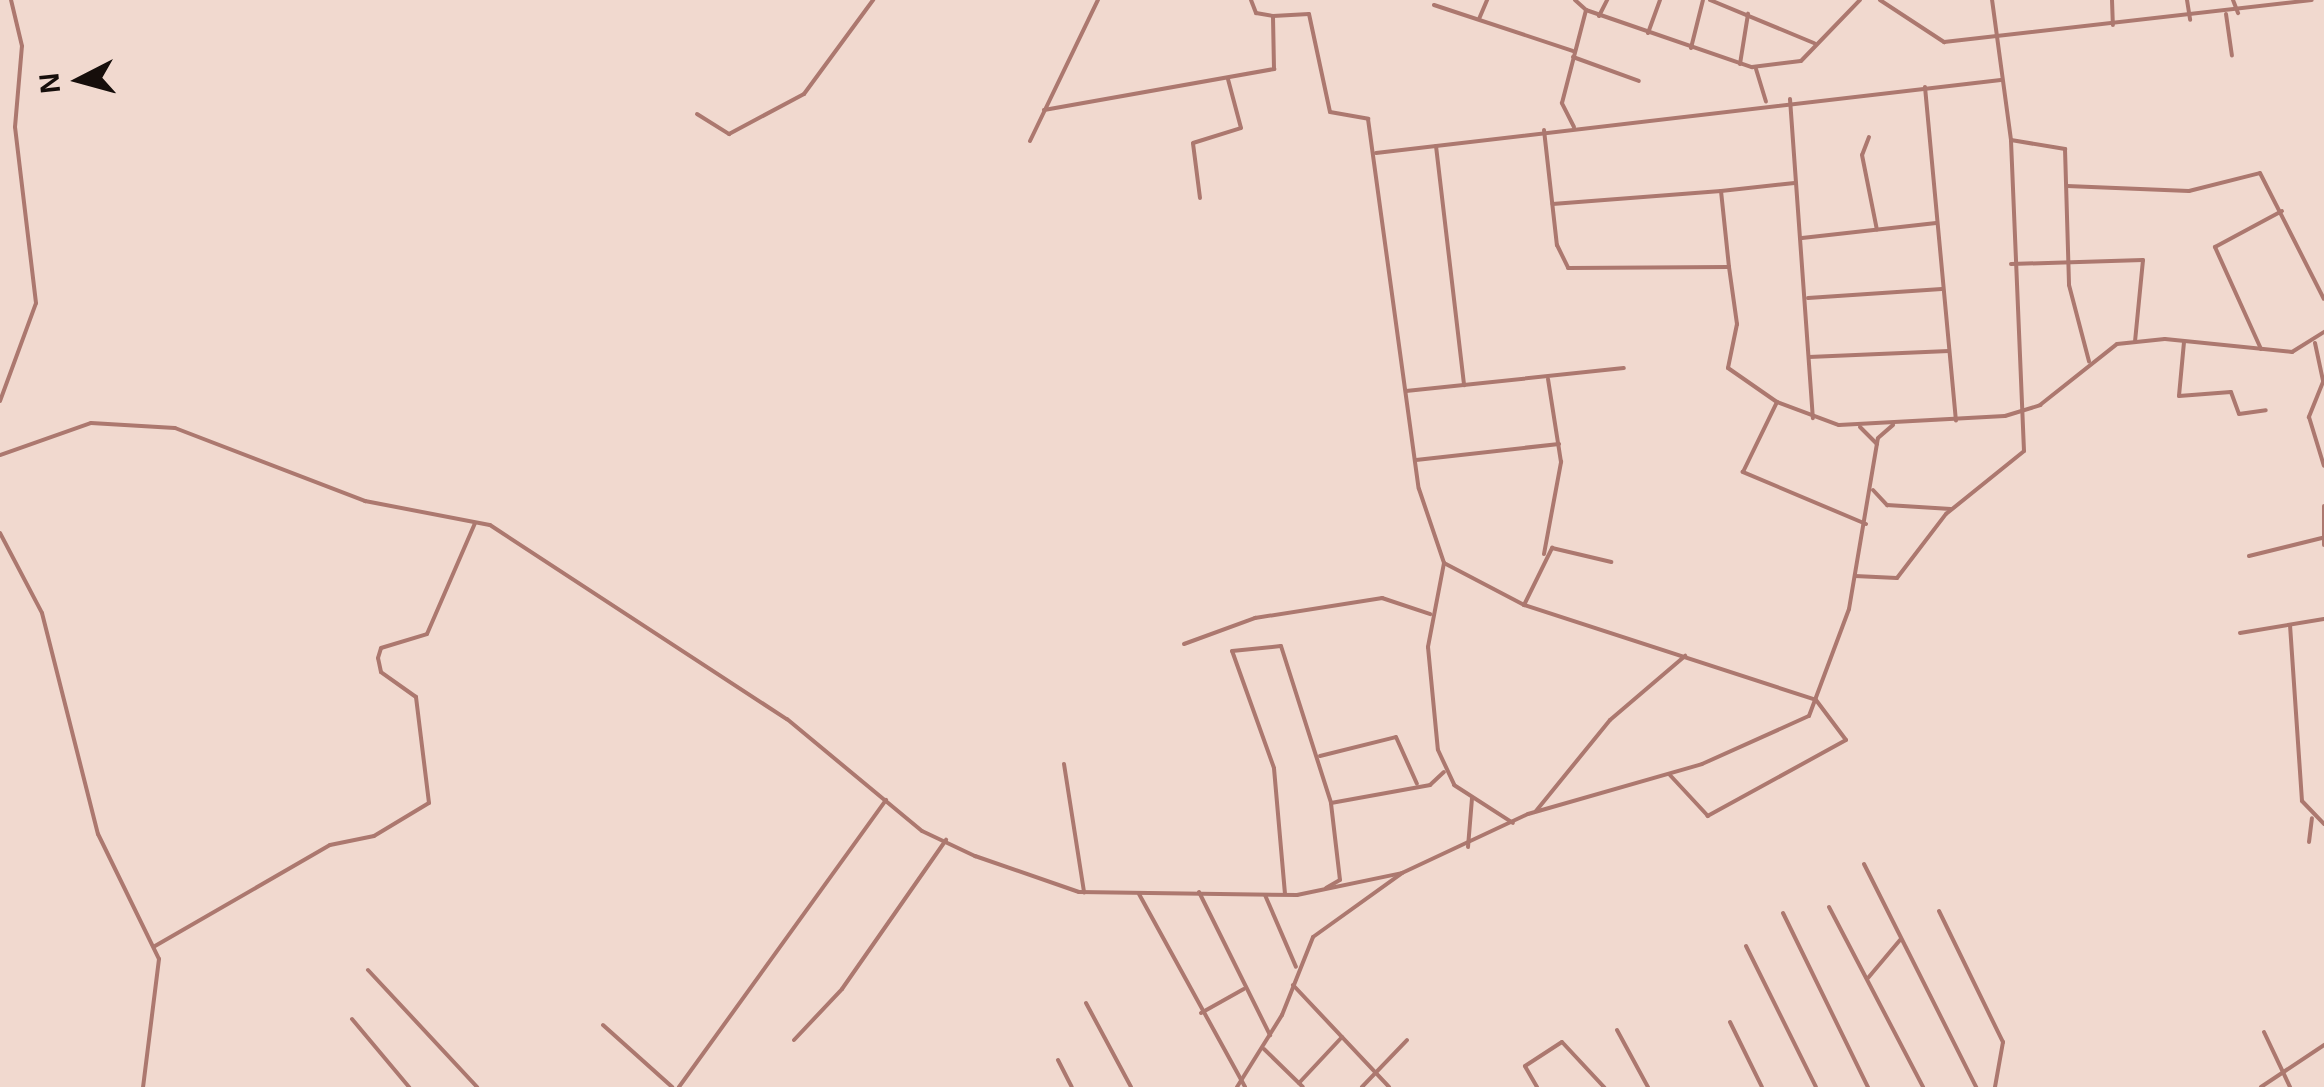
<!DOCTYPE html>
<style>
body{margin:0}
#map{position:relative;width:2324px;height:1087px;overflow:hidden;background:#f1d9cf;font-family:Helvetica,sans-serif}
div>[style]{position:absolute}
[style*='--x']{left:calc(var(--x)*1px);top:calc(var(--y)*1px);width:calc(var(--w)*1px);rotate:calc(var(--a)*1deg)}
.minor>*{height:4px;margin:-2px;padding:0 2px;transform-origin:2px;border-radius:2px;background:#ac786f}
span{translate:-50% -50%;white-space:nowrap;text-align:center;line-height:1.15;-webkit-text-stroke:9px #f1d9cf;paint-order:stroke}
.north{position:absolute;left:30px;top:30px;width:100px;height:100px;-webkit-text-stroke:8px #f1d9cf;paint-order:stroke;rotate:264deg;font-size:28px;font-weight:700;line-height:40px;text-align:center;color:#160e0b}
.north::after{content:'';display:block;margin:auto;width:35px;height:45px;background:#160e0b;clip-path:polygon(50% 0,100% 100%,50% 72%,0 100%)}
</style>
<div id="map">
<div class="minor">
<div style="--x:1251;--y:0;--w:14;--a:69"></div>
<div style="--x:1256;--y:13;--w:17;--a:10"></div>
<div style="--x:1575;--y:0;--w:15;--a:42"></div>
<div style="--x:1710;--y:0;--w:113;--a:22.5"></div>
<div style="--x:1880;--y:0;--w:77;--a:33.3"></div>
<div style="--x:1944;--y:42;--w:370;--a:-6.5"></div>
<div style="--x:2112;--y:0;--w:25;--a:88"></div>
<div style="--x:2187;--y:0;--w:20;--a:81"></div>
<div style="--x:2233;--y:0;--w:14;--a:69"></div>
<div style="--x:1434;--y:5;--w:146;--a:18.3"></div>
<div style="--x:2226;--y:14;--w:42;--a:81.9"></div>
<div style="--x:1599;--y:16;--w:18;--a:-63"></div>
<div style="--x:1479;--y:19;--w:21;--a:-67"></div>
<div style="--x:1648;--y:33;--w:35;--a:-70"></div>
<div style="--x:1691;--y:48;--w:49;--a:-76"></div>
<div style="--x:1573;--y:57;--w:70;--a:20"></div>
<div style="--x:1740;--y:64;--w:51;--a:-80.9"></div>
<div style="--x:1756;--y:69;--w:34;--a:73"></div>
<div style="--x:1925;--y:87;--w:335;--a:84.7"></div>
<div style="--x:1790;--y:99;--w:320;--a:85.9"></div>
<div style="--x:1044;--y:110;--w:234;--a:-10.1"></div>
<div style="--x:1274;--y:69;--w:53;--a:-91.1"></div>
<div style="--x:1273;--y:16;--w:36;--a:-3"></div>
<div style="--x:1309;--y:14;--w:100;--a:77.9"></div>
<div style="--x:1330;--y:112;--w:39;--a:10"></div>
<div style="--x:1368;--y:119;--w:373;--a:82.2"></div>
<div style="--x:1419;--y:489;--w:78;--a:71.3"></div>
<div style="--x:1444;--y:563;--w:90;--a:27.7"></div>
<div style="--x:1524;--y:605;--w:307;--a:18"></div>
<div style="--x:1816;--y:700;--w:50;--a:53.1"></div>
<div style="--x:1846;--y:740;--w:158;--a:151.2"></div>
<div style="--x:1708;--y:816;--w:57;--a:-132.9"></div>
<div style="--x:697;--y:114;--w:38;--a:32"></div>
<div style="--x:729;--y:134;--w:85;--a:-28.1"></div>
<div style="--x:804;--y:94;--w:117;--a:-53.7"></div>
<div style="--x:1574;--y:127;--w:27;--a:-117"></div>
<div style="--x:1562;--y:103;--w:96;--a:-75.5"></div>
<div style="--x:1586;--y:10;--w:176;--a:19"></div>
<div style="--x:1752;--y:67;--w:49;--a:-7"></div>
<div style="--x:1801;--y:61;--w:85;--a:-46"></div>
<div style="--x:1544;--y:130;--w:116;--a:83.6"></div>
<div style="--x:1557;--y:245;--w:25;--a:64"></div>
<div style="--x:1568;--y:268;--w:161;--a:-0.4"></div>
<div style="--x:1729;--y:267;--w:76;--a:-96"></div>
<div style="--x:1721;--y:191;--w:169;--a:175.6"></div>
<div style="--x:1869;--y:137;--w:19;--a:111"></div>
<div style="--x:1862;--y:155;--w:76;--a:78.7"></div>
<div style="--x:2011;--y:140;--w:55;--a:9.5"></div>
<div style="--x:2065;--y:149;--w:136;--a:88.3"></div>
<div style="--x:2069;--y:285;--w:79;--a:75.3"></div>
<div style="--x:1030;--y:141;--w:157;--a:-64.3"></div>
<div style="--x:1436;--y:146;--w:241;--a:83.3"></div>
<div style="--x:1376;--y:153;--w:629;--a:-6.66"></div>
<div style="--x:2067;--y:186;--w:122;--a:2.3"></div>
<div style="--x:2189;--y:191;--w:73;--a:-14.2"></div>
<div style="--x:2260;--y:173;--w:141;--a:63.1"></div>
<div style="--x:1721;--y:191;--w:74;--a:-6.2"></div>
<div style="--x:1200;--y:198;--w:55;--a:-97.3"></div>
<div style="--x:1193;--y:143;--w:50;--a:-17.4"></div>
<div style="--x:1241;--y:128;--w:51;--a:-104.9"></div>
<div style="--x:1802;--y:238;--w:135;--a:-6.4"></div>
<div style="--x:2011;--y:264;--w:132;--a:-1.7"></div>
<div style="--x:2143;--y:260;--w:81;--a:95.6"></div>
<div style="--x:1729;--y:267;--w:58;--a:82"></div>
<div style="--x:1737;--y:324;--w:45;--a:101.6"></div>
<div style="--x:1728;--y:368;--w:60;--a:34.8"></div>
<div style="--x:1808;--y:298;--w:134;--a:-3.8"></div>
<div style="--x:2184;--y:342;--w:54;--a:95.3"></div>
<div style="--x:2179;--y:396;--w:52;--a:-4.4"></div>
<div style="--x:2231;--y:392;--w:23;--a:70"></div>
<div style="--x:2239;--y:414;--w:27;--a:-8"></div>
<div style="--x:2315;--y:343;--w:40;--a:78"></div>
<div style="--x:2323;--y:382;--w:38;--a:112"></div>
<div style="--x:2309;--y:417;--w:51;--a:73"></div>
<div style="--x:2261;--y:349;--w:112;--a:-114.3"></div>
<div style="--x:2215;--y:247;--w:76;--a:-28.2"></div>
<div style="--x:1809;--y:357;--w:140;--a:-2.5"></div>
<div style="--x:1406;--y:391;--w:219;--a:-6"></div>
<div style="--x:0;--y:401;--w:104;--a:-69.8"></div>
<div style="--x:36;--y:303;--w:177;--a:-96.8"></div>
<div style="--x:15;--y:127;--w:81;--a:-85.1"></div>
<div style="--x:22;--y:46;--w:47;--a:-103.4"></div>
<div style="--x:1860;--y:427;--w:24;--a:45"></div>
<div style="--x:0;--y:455;--w:96;--a:-19.4"></div>
<div style="--x:91;--y:423;--w:84;--a:3.4"></div>
<div style="--x:175;--y:428;--w:204;--a:21"></div>
<div style="--x:365;--y:501;--w:127;--a:10.9"></div>
<div style="--x:490;--y:525;--w:355;--a:33.2"></div>
<div style="--x:787;--y:719;--w:175;--a:39.7"></div>
<div style="--x:922;--y:831;--w:59;--a:25.3"></div>
<div style="--x:975;--y:856;--w:110;--a:19.1"></div>
<div style="--x:1079;--y:892;--w:218;--a:0.8"></div>
<div style="--x:1297;--y:895;--w:107;--a:-11.8"></div>
<div style="--x:1402;--y:873;--w:139;--a:-25.1"></div>
<div style="--x:1528;--y:814;--w:181;--a:-16"></div>
<div style="--x:1702;--y:764;--w:117;--a:-24.2"></div>
<div style="--x:1809;--y:716;--w:114;--a:-69.5"></div>
<div style="--x:1849;--y:609;--w:173;--a:-80.4"></div>
<div style="--x:1878;--y:438;--w:20;--a:-41"></div>
<div style="--x:1416;--y:460;--w:144;--a:-6.4"></div>
<div style="--x:1873;--y:490;--w:21;--a:47"></div>
<div style="--x:1887;--y:505;--w:64;--a:3.6"></div>
<div style="--x:2324;--y:506;--w:39;--a:90"></div>
<div style="--x:1866;--y:524;--w:134;--a:-157.1"></div>
<div style="--x:1743;--y:472;--w:78;--a:-64.1"></div>
<div style="--x:1777;--y:402;--w:66;--a:20.4"></div>
<div style="--x:1839;--y:425;--w:166;--a:-3.1"></div>
<div style="--x:2005;--y:416;--w:37;--a:-17"></div>
<div style="--x:2040;--y:405;--w:98;--a:-38.4"></div>
<div style="--x:2117;--y:344;--w:48;--a:-5.9"></div>
<div style="--x:2165;--y:339;--w:128;--a:5.8"></div>
<div style="--x:2292;--y:352;--w:38;--a:-32"></div>
<div style="--x:0;--y:533;--w:90;--a:62.3"></div>
<div style="--x:42;--y:613;--w:228;--a:75.8"></div>
<div style="--x:98;--y:834;--w:139;--a:64"></div>
<div style="--x:159;--y:959;--w:129;--a:97.1"></div>
<div style="--x:1544;--y:554;--w:94;--a:-79.5"></div>
<div style="--x:1561;--y:462;--w:84;--a:-98.9"></div>
<div style="--x:2249;--y:556;--w:75;--a:-13.9"></div>
<div style="--x:1444;--y:563;--w:86;--a:100.8"></div>
<div style="--x:1428;--y:647;--w:103;--a:84.5"></div>
<div style="--x:1438;--y:750;--w:38;--a:65"></div>
<div style="--x:1454;--y:785;--w:70;--a:32.8"></div>
<div style="--x:1855;--y:576;--w:42;--a:2.7"></div>
<div style="--x:1897;--y:578;--w:81;--a:-52.6"></div>
<div style="--x:1946;--y:514;--w:100;--a:-38.9"></div>
<div style="--x:2024;--y:451;--w:311;--a:-92.4"></div>
<div style="--x:2011;--y:140;--w:141;--a:-97.7"></div>
<div style="--x:1524;--y:605;--w:64;--a:-63.8"></div>
<div style="--x:1552;--y:548;--w:61;--a:13.3"></div>
<div style="--x:2290;--y:625;--w:176;--a:86.1"></div>
<div style="--x:2302;--y:801;--w:32;--a:46"></div>
<div style="--x:2240;--y:633;--w:85;--a:-9.5"></div>
<div style="--x:1184;--y:644;--w:76;--a:-20.1"></div>
<div style="--x:1255;--y:618;--w:129;--a:-8.9"></div>
<div style="--x:1382;--y:598;--w:51;--a:18.4"></div>
<div style="--x:1320;--y:756;--w:78;--a:-14"></div>
<div style="--x:1396;--y:737;--w:51;--a:65.9"></div>
<div style="--x:1064;--y:764;--w:130;--a:81.1"></div>
<div style="--x:1536;--y:811;--w:117;--a:-50.9"></div>
<div style="--x:1610;--y:720;--w:99;--a:-40.5"></div>
<div style="--x:2309;--y:842;--w:24;--a:-83"></div>
<div style="--x:1468;--y:847;--w:49;--a:-85.3"></div>
<div style="--x:1864;--y:864;--w:250;--a:63.3"></div>
<div style="--x:1326;--y:888;--w:16;--a:-30"></div>
<div style="--x:1340;--y:880;--w:78;--a:-96.7"></div>
<div style="--x:1331;--y:803;--w:101;--a:-10.3"></div>
<div style="--x:1430;--y:785;--w:19;--a:-43"></div>
<div style="--x:1199;--y:892;--w:160;--a:63.6"></div>
<div style="--x:1139;--y:894;--w:220;--a:61.2"></div>
<div style="--x:1285;--y:894;--w:126;--a:-95"></div>
<div style="--x:1274;--y:768;--w:124;--a:-109.7"></div>
<div style="--x:1232;--y:651;--w:49;--a:-5.8"></div>
<div style="--x:1281;--y:646;--w:165;--a:72.3"></div>
<div style="--x:1265;--y:895;--w:78;--a:66.7"></div>
<div style="--x:1829;--y:907;--w:203;--a:62.4"></div>
<div style="--x:1939;--y:911;--w:146;--a:64"></div>
<div style="--x:2003;--y:1042;--w:46;--a:100.1"></div>
<div style="--x:1783;--y:913;--w:194;--a:64"></div>
<div style="--x:155;--y:946;--w:202;--a:-30"></div>
<div style="--x:330;--y:845;--w:45;--a:-11.6"></div>
<div style="--x:374;--y:836;--w:64;--a:-31"></div>
<div style="--x:429;--y:803;--w:107;--a:-97"></div>
<div style="--x:416;--y:697;--w:43;--a:-144.5"></div>
<div style="--x:381;--y:672;--w:14;--a:-102"></div>
<div style="--x:378;--y:658;--w:10;--a:-73"></div>
<div style="--x:381;--y:648;--w:48;--a:-16.9"></div>
<div style="--x:427;--y:634;--w:121;--a:-66.6"></div>
<div style="--x:1746;--y:946;--w:157;--a:63.6"></div>
<div style="--x:368;--y:970;--w:160;--a:47"></div>
<div style="--x:1868;--y:978;--w:50;--a:-49.9"></div>
<div style="--x:1293;--y:985;--w:140;--a:46.7"></div>
<div style="--x:1086;--y:1003;--w:95;--a:61.8"></div>
<div style="--x:1201;--y:1013;--w:49;--a:-29.2"></div>
<div style="--x:352;--y:1019;--w:89;--a:50"></div>
<div style="--x:1730;--y:1022;--w:72;--a:63.8"></div>
<div style="--x:603;--y:1025;--w:93;--a:41.9"></div>
<div style="--x:1617;--y:1030;--w:65;--a:61.5"></div>
<div style="--x:2264;--y:1032;--w:61;--a:64.7"></div>
<div style="--x:794;--y:1040;--w:70;--a:-46.7"></div>
<div style="--x:842;--y:989;--w:182;--a:-55.1"></div>
<div style="--x:1264;--y:1049;--w:54;--a:44.3"></div>
<div style="--x:1058;--y:1060;--w:30;--a:63"></div>
<div style="--x:1299;--y:1083;--w:63;--a:-46.9"></div>
<div style="--x:679;--y:1087;--w:354;--a:-54.2"></div>
<div style="--x:1237;--y:1087;--w:85;--a:-58"></div>
<div style="--x:1282;--y:1015;--w:84;--a:-68.3"></div>
<div style="--x:1313;--y:937;--w:110;--a:-35.7"></div>
<div style="--x:1362;--y:1087;--w:65;--a:-46.2"></div>
<div style="--x:1537;--y:1087;--w:24;--a:-120"></div>
<div style="--x:1525;--y:1066;--w:44;--a:-33"></div>
<div style="--x:1562;--y:1042;--w:62;--a:47"></div>
<div style="--x:2261;--y:1087;--w:76;--a:-33.7"></div>
</div>
<div class="north">N</div>
</div>
